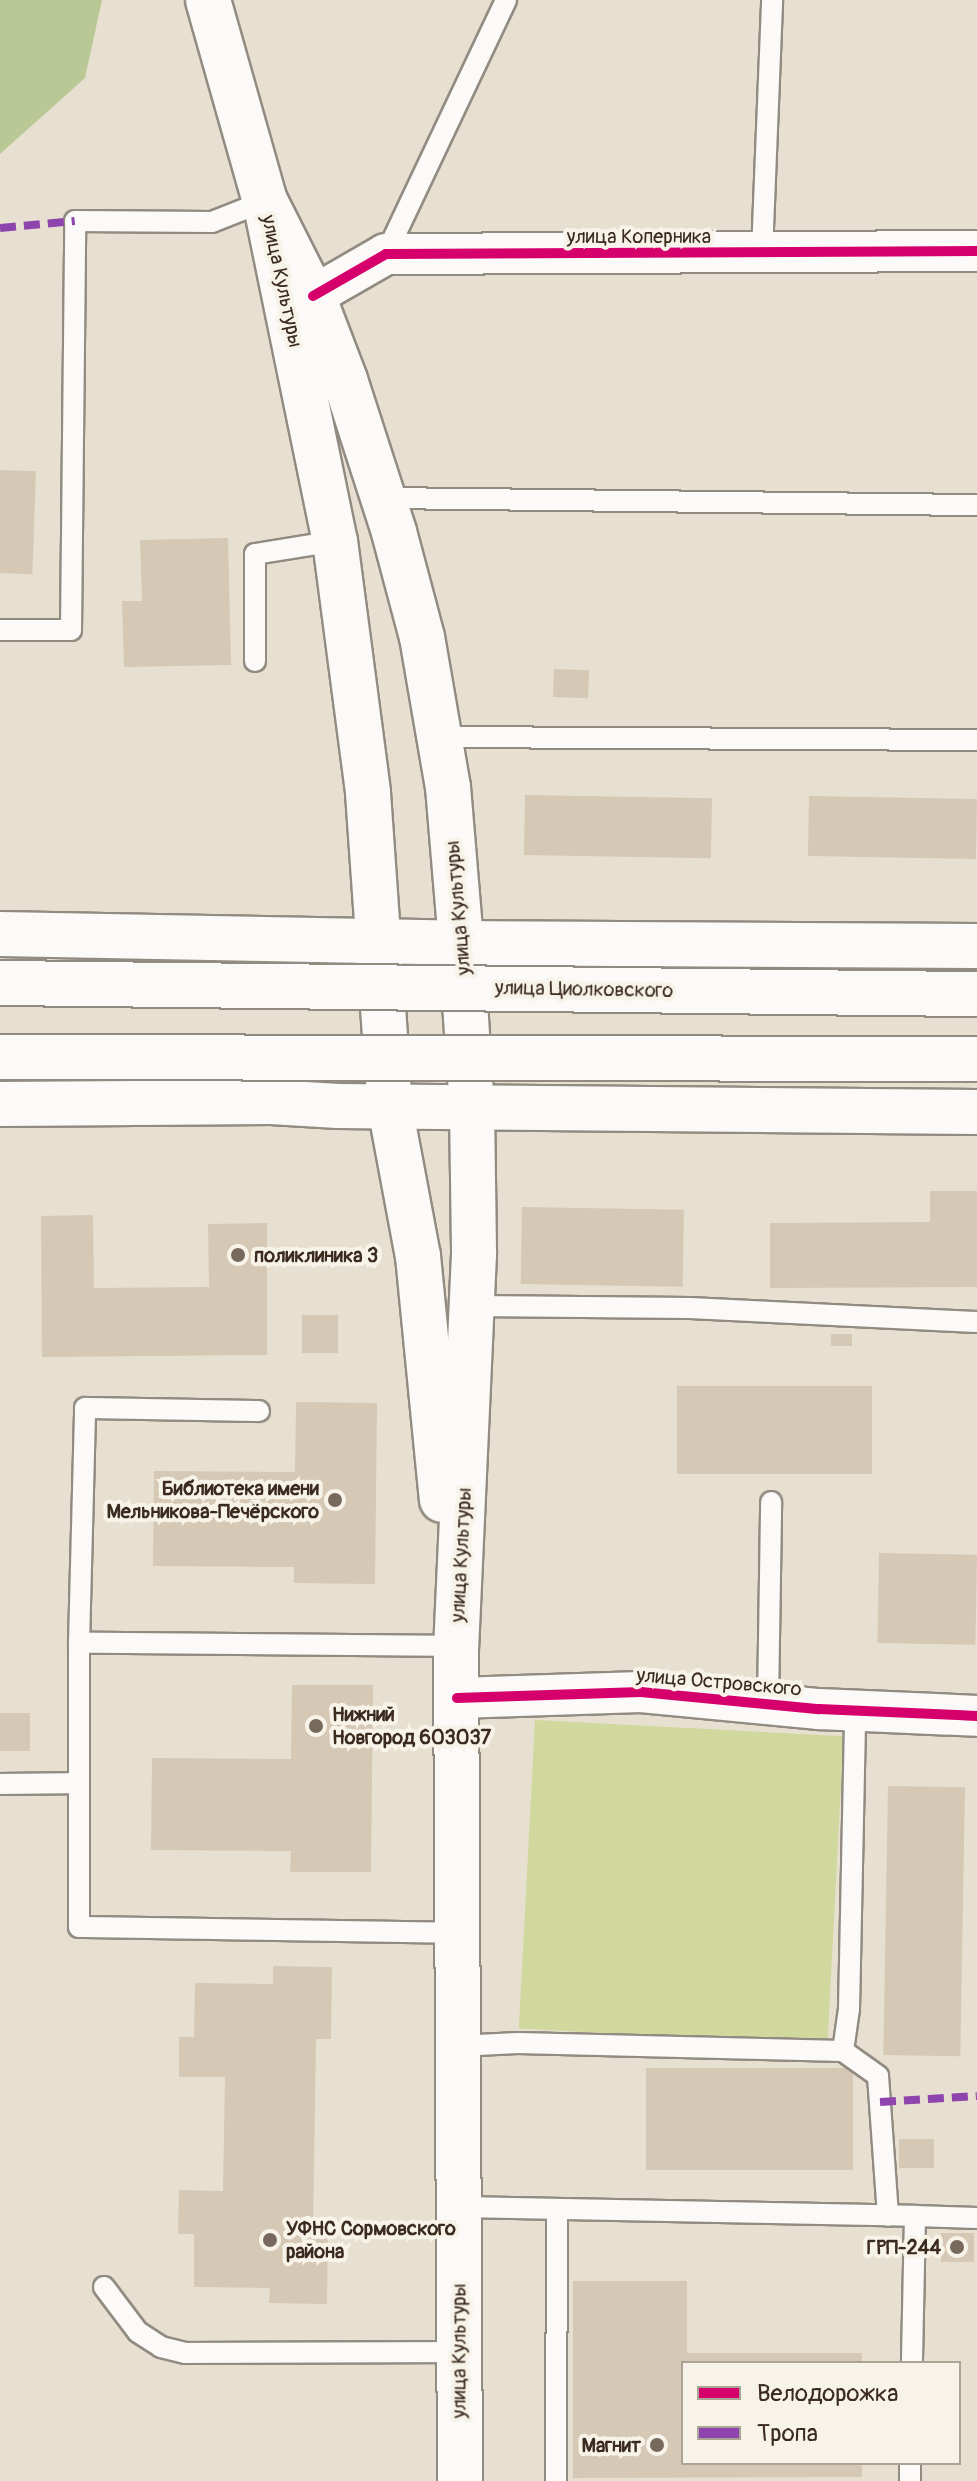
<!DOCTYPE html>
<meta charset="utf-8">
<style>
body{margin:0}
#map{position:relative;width:977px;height:2481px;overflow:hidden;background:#e7e0d0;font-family:Pangolin,sans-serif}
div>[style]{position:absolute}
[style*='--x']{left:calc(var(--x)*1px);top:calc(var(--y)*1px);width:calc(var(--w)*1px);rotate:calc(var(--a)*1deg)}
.green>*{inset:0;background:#d0d89e;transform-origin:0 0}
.forest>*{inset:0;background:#bac896}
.building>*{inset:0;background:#d5c8b4;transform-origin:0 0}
.roads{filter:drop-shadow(2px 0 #928b81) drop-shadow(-2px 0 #928b81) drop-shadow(0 2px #928b81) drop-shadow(0 -2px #928b81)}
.service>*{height:20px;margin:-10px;padding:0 10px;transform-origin:10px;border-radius:10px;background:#fbfaf8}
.minor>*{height:40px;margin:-20px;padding:0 20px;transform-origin:20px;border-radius:20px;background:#fbfaf8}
.secondary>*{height:44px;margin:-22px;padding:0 22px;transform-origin:22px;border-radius:22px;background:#fbfaf8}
.bridges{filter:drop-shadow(2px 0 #928b81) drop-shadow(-2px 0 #928b81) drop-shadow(0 2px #928b81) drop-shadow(0 -2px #928b81)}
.secondary-bridge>*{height:44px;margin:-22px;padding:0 22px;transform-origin:22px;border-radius:22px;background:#fbfaf8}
.quiet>*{height:8px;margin-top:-4px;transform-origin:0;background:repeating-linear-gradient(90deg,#8e44ad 0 16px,transparent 0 24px)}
.cycleway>*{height:10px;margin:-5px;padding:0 5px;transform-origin:5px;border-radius:5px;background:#d6006c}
.dots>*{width:22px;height:22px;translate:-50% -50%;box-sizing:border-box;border:4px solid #f7f3e8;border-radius:50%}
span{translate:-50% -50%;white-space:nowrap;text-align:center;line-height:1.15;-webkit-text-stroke:8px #f7f3e8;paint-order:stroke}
.street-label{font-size:20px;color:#3b2a1e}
.poi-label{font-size:20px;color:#3b2a1e;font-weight:700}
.left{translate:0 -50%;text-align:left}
.right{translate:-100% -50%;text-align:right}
.legend{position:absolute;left:681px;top:2361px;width:280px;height:104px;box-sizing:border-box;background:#f7f3e8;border:2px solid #aca397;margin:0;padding:10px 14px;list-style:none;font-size:24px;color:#3b2a1e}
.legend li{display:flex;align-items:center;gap:16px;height:40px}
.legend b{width:40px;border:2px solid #aca397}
</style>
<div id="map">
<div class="green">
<div style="left:535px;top:1720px;width:309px;height:309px;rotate:3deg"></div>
</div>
<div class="forest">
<div style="clip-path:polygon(0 0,102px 0,85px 78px,0 154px)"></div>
</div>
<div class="building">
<div style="left:0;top:470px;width:36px;height:103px;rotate:2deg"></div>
<div style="clip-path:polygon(228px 538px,231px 665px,124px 667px,122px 601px,142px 601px,140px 540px)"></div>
<div style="left:554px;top:669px;width:35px;height:28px;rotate:2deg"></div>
<div style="left:525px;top:795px;width:187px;height:60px;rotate:1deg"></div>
<div style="left:809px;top:796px;width:168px;height:60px;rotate:1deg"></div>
<div style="clip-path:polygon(930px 1191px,977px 1191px,977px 1287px,770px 1288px,770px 1223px,930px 1222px)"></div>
<div style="left:522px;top:1207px;width:162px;height:77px;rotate:1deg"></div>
<div style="clip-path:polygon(93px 1215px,94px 1288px,209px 1287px,208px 1224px,267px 1223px,267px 1355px,42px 1357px,41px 1216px)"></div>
<div style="left:302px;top:1315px;width:36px;height:38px"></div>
<div style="left:831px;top:1334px;width:21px;height:12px"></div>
<div style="left:677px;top:1386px;width:195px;height:88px"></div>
<div style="clip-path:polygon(296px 1402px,377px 1403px,375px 1584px,294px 1583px,294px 1567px,153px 1566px,154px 1471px,295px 1472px)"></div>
<div style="left:879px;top:1553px;width:98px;height:90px;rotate:1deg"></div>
<div style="clip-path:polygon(292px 1685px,373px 1685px,371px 1872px,290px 1872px,291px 1851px,151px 1850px,152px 1758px,291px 1759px)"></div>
<div style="left:0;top:1713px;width:30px;height:38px"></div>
<div style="left:888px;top:1786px;width:77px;height:269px;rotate:1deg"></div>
<div style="clip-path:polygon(273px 1966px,332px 1967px,331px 2039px,316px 2039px,313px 2229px,328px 2229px,327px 2304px,269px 2303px,270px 2288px,194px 2287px,194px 2234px,178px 2234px,179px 2190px,223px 2191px,225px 2077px,179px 2077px,179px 2037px,194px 2037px,195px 1983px,273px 1984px)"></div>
<div style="left:646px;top:2068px;width:207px;height:102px"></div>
<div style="left:899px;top:2139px;width:35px;height:29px"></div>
<div style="left:941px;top:2233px;width:33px;height:29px"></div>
<div style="clip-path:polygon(573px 2281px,687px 2281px,687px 2353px,862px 2353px,862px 2363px,683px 2363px,683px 2463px,862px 2463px,862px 2477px,573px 2478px)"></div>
</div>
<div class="roads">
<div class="service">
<div style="--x:762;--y:253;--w:253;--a:-87.7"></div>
<div style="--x:386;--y:254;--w:281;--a:-64.7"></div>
<div style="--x:383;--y:498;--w:594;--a:0.68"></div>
<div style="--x:0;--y:630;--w:71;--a:0"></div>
<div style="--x:71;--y:630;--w:409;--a:-89.4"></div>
<div style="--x:75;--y:221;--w:137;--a:0.4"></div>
<div style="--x:212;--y:222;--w:57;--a:-21.6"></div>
<div style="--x:255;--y:661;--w:107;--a:-90"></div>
<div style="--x:255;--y:554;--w:81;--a:-9.2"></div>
<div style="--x:441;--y:737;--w:536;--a:0.32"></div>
<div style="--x:474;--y:1306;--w:216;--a:0.5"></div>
<div style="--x:690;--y:1308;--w:287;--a:2.8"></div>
<div style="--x:79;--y:1643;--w:235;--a:-88.5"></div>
<div style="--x:85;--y:1408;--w:174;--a:1"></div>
<div style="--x:456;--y:1646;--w:377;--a:-179.5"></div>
<div style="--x:79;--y:1643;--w:284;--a:90"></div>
<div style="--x:79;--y:1927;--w:378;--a:0.9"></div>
<div style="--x:768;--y:1703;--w:201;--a:-89.1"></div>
<div style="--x:0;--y:1784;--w:79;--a:-0.7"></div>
<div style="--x:457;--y:2046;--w:61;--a:-2.8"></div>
<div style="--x:518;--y:2043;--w:325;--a:1.4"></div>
<div style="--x:843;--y:2051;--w:42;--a:-81.9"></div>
<div style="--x:849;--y:2009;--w:298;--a:-88.8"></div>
<div style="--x:843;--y:2051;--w:43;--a:35.5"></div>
<div style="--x:878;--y:2076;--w:140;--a:85.9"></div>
<div style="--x:458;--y:2207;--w:457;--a:1.1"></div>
<div style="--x:915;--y:2216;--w:147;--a:91.2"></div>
<div style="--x:915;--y:2216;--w:62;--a:1.8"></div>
<div style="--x:104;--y:2287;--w:56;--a:52.9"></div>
<div style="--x:138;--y:2332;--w:27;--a:33"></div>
<div style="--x:161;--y:2347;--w:25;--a:14"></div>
<div style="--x:185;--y:2353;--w:274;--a:-0.2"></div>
<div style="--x:556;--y:2481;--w:272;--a:-89.8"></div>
<div style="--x:910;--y:2481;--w:18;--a:-90"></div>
</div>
<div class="minor">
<div style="--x:313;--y:296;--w:84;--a:-29.9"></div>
<div style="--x:386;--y:254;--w:591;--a:-0.29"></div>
<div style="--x:457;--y:1698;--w:184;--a:-1.9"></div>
<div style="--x:641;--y:1692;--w:179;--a:5.5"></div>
<div style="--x:819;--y:1709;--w:158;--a:2.5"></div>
</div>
<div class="secondary">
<div style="--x:208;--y:0;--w:209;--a:74.2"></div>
<div style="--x:265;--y:201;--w:347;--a:78.4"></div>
<div style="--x:335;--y:541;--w:254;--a:82.5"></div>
<div style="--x:368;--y:793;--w:315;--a:86"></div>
<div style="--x:390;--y:1107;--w:152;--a:79.4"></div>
<div style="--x:418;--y:1256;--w:245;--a:84.4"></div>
<div style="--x:265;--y:201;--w:106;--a:63.2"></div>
<div style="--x:313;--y:296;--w:90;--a:69.1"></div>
<div style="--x:345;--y:380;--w:160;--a:72.1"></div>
<div style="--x:394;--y:532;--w:109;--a:75.1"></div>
<div style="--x:422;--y:637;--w:152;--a:80.2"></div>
<div style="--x:448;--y:787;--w:157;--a:85.2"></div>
<div style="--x:461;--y:943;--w:164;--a:86.2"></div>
<div style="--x:472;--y:1107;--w:147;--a:89.2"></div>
<div style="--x:474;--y:1254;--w:392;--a:92.6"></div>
<div style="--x:456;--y:1646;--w:835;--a:89.73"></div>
<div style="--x:0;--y:934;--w:461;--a:1.1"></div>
<div style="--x:461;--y:943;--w:516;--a:0.33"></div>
<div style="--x:0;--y:1104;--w:271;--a:-0.4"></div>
<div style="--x:271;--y:1102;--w:67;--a:3.4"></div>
<div style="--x:338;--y:1106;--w:639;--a:0.54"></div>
</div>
</div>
<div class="bridges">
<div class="secondary-bridge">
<div style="--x:0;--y:983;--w:977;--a:0.65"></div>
<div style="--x:0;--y:1057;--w:977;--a:0.12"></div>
</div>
</div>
<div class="quiet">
<div style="--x:0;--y:228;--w:75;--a:-5.3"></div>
<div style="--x:880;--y:2102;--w:97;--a:-3.5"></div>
</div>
<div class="cycleway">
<div style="--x:313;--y:296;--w:84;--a:-29.9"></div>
<div style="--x:386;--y:254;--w:591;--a:-0.29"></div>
<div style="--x:457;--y:1698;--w:184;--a:-1.9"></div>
<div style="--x:641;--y:1692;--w:179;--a:5.5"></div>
<div style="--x:819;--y:1709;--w:158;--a:2.5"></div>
</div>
<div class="dots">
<div style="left:238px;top:1255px;background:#776a5c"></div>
<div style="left:335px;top:1500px;background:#776a5c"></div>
<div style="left:316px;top:1726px;background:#776a5c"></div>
<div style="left:270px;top:2240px;background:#776a5c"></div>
<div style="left:957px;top:2247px;background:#776a5c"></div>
<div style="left:657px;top:2445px;background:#776a5c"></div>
</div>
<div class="street-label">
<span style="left:639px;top:236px">улица Коперника</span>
<span style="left:282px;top:281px;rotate:78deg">улица Культуры</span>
<span style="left:458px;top:908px;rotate:-95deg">улица Культуры</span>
<span style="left:584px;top:989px;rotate:1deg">улица Циолковского</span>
<span style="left:461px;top:1555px;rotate:-87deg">улица Культуры</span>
<span style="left:719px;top:1682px;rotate:5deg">улица Островского</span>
<span style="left:459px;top:2351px;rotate:-90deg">улица Культуры</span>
</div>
<div class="poi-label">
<span class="left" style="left:254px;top:1255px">поликлиника 3</span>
<span class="right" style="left:319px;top:1500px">Библиотека имени<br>Мельникова-Печёрского</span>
<span class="left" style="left:332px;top:1726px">Нижний<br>Новгород 603037</span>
<span class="left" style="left:286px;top:2240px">УФНС Сормовского<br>района</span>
<span class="right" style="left:941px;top:2247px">ГРП-244</span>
<span class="right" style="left:641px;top:2445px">Магнит</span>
</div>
<ul class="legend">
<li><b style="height:10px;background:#d6006c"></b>Велодорожка</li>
<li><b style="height:10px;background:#8e44ad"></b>Тропа</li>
</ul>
</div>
